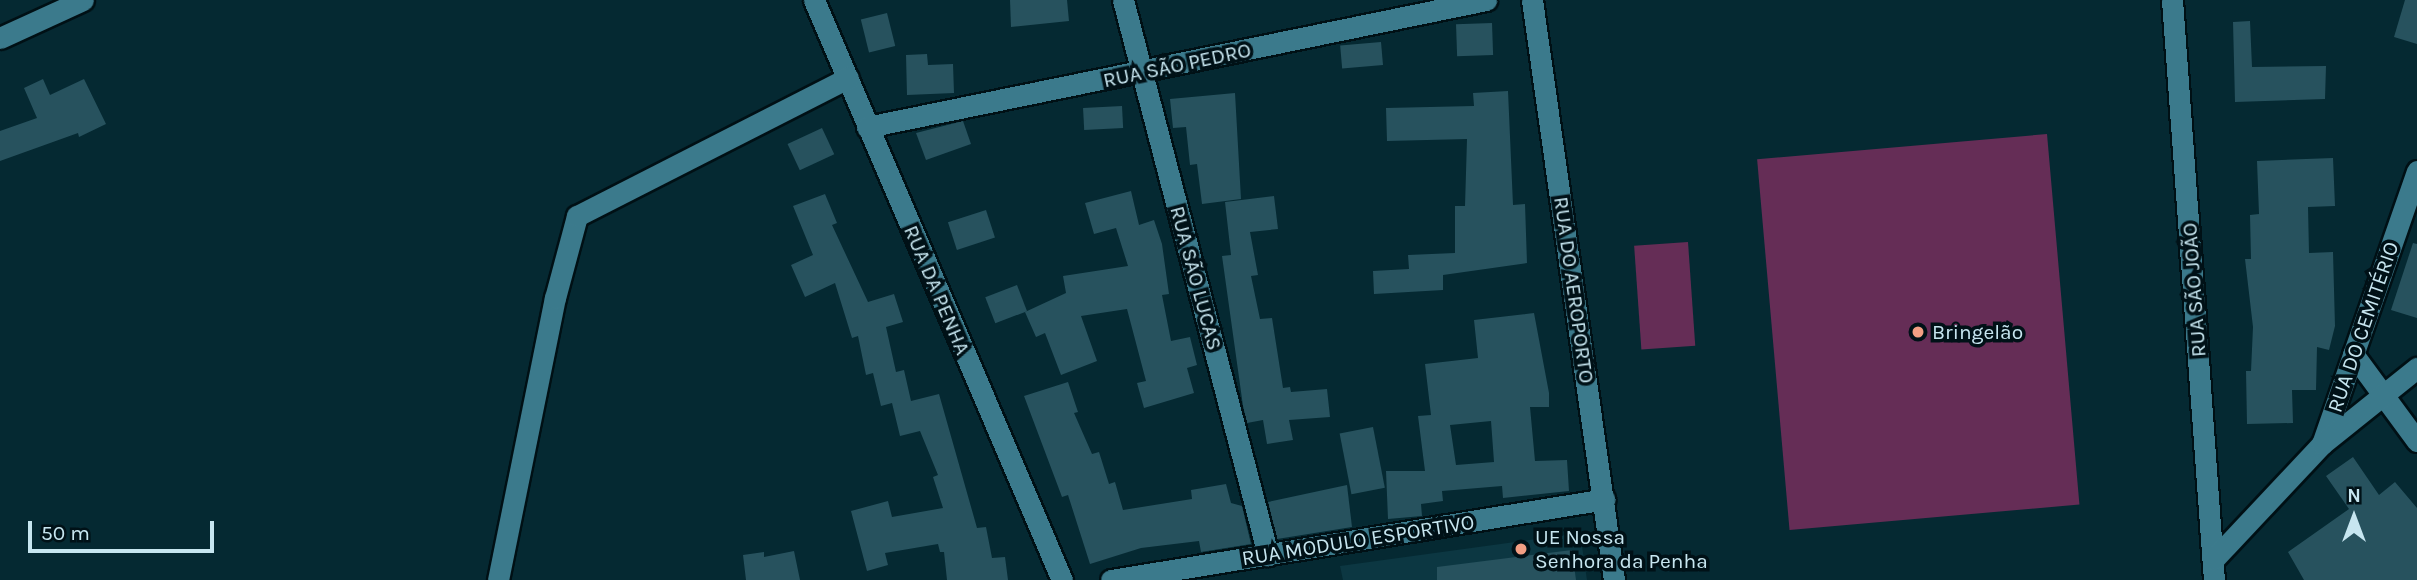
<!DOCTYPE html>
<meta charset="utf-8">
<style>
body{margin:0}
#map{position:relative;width:2417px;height:580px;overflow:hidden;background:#052932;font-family:Karla,sans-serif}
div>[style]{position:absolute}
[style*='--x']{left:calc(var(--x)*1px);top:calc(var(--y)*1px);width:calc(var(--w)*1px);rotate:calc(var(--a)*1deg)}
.built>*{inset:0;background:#0c3742}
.green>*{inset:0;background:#652d56;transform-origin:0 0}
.building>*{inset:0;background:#27525e;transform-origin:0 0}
.roads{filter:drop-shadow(2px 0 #001015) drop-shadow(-2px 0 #001015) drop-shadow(0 2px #001015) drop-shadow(0 -2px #001015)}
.street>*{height:21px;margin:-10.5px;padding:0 10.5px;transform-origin:10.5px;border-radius:10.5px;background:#3b7a8c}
.dots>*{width:19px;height:19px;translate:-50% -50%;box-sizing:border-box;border:4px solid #001117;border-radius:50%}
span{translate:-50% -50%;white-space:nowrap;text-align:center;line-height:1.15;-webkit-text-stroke:7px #001117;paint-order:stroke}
.street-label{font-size:21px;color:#c7e6f0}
.poi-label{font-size:21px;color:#c7e6f0}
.left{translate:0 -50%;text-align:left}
.north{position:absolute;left:2319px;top:482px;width:70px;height:70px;-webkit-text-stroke:5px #001117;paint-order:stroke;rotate:0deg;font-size:19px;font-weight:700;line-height:28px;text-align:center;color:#c7e6f0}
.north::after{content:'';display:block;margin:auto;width:24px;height:32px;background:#c7e6f0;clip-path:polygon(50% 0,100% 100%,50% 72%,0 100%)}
.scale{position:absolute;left:28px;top:521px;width:186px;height:32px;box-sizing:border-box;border:4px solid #c7e6f0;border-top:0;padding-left:9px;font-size:21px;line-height:24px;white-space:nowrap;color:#c7e6f0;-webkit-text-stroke:5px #001117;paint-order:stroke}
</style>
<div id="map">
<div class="built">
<div style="clip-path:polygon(1580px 533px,1587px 580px,1343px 580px,1340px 566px)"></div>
</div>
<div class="green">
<div style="left:2047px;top:134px;width:372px;height:291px;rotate:85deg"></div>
<div style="left:1688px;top:242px;width:104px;height:54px;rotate:86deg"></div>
</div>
<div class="building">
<div style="clip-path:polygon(1010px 0,1067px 0,1069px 21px,1011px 27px)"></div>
<div style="clip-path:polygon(2405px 0,2417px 0,2417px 44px,2394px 37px)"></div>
<div style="left:887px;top:13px;width:34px;height:27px;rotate:76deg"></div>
<div style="clip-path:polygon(2250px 21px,2252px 67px,2326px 66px,2325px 99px,2235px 102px,2233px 22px)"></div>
<div style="left:1492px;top:23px;width:32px;height:36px;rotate:88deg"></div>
<div style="left:1381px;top:42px;width:23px;height:41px;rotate:85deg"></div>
<div style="clip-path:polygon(927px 54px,928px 65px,953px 64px,954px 93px,907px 95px,906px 55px)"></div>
<div style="clip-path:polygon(43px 79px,50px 95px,84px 79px,106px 124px,79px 137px,78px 133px,0 161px,0 131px,37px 118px,24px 88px)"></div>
<div style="clip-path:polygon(1508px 91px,1513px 205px,1525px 204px,1527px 263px,1443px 275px,1443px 290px,1374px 294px,1373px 271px,1409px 269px,1408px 255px,1455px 253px,1455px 206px,1465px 206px,1467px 139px,1387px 141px,1386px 108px,1474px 106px,1473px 93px)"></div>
<div style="clip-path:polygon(1235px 93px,1241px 199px,1202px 204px,1197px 164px,1190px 165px,1186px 127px,1173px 128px,1170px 99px)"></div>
<div style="left:1122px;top:106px;width:22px;height:39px;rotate:87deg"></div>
<div style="clip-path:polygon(963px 121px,971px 144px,926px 160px,916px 133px)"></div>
<div style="left:822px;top:128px;width:29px;height:38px;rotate:65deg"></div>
<div style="clip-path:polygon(2333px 158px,2335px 206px,2308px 207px,2309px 253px,2333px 252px,2335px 326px,2329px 350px,2317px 347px,2316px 390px,2292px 390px,2293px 423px,2247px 424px,2246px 371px,2251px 371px,2253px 327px,2245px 259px,2251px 259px,2250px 215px,2259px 214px,2257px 161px)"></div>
<div style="clip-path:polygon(1131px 191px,1139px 225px,1154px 220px,1162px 244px,1169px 294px,1162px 295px,1171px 341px,1190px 337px,1197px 365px,1187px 368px,1194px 393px,1144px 408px,1137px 383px,1146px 381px,1127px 309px,1081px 316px,1097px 361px,1061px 375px,1045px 333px,1036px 337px,1025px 312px,1066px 293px,1063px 276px,1128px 266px,1116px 228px,1094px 234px,1085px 203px)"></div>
<div style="clip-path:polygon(825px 194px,837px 223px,832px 225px,868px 302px,894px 294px,903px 322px,886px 327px,896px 372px,904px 370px,911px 401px,939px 394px,977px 528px,986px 527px,992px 558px,1005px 557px,1008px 580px,947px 580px,944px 552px,940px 552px,938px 544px,885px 553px,888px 565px,867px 571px,851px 511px,888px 501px,892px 517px,943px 508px,933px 477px,938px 475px,920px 431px,900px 436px,892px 403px,881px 406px,873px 373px,866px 375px,858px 336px,852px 338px,835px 283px,805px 297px,791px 265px,813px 255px,793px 206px)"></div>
<div style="clip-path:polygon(1274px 196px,1278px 229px,1250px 232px,1258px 275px,1251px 276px,1260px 319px,1272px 318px,1283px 388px,1290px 387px,1291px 392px,1327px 389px,1330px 417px,1289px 420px,1293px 440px,1267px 444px,1263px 420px,1247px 423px,1243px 406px,1222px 256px,1231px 255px,1225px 202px)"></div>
<div style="left:986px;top:210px;width:29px;height:40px;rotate:72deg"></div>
<div style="clip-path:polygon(2413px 243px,2417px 244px,2417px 318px,2391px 310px)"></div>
<div style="left:1017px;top:285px;width:28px;height:34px;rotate:69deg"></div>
<div style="clip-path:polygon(evenodd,1534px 313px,1549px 393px,1549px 407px,1530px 407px,1535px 461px,1567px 460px,1569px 491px,1503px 498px,1502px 486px,1442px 491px,1443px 501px,1421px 504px,1422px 516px,1388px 519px,1386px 471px,1425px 471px,1418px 416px,1431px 415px,1425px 364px,1478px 358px,1474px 320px,1534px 313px,1491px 421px,1494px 462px,1456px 465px,1450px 425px,1491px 421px)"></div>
<div style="clip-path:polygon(1068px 382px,1078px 412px,1074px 413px,1092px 454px,1099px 452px,1109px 484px,1115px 482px,1123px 510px,1192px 499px,1191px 490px,1226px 484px,1231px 503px,1242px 506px,1251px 544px,1201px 552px,1199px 541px,1141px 548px,1090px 564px,1068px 495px,1062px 497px,1024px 396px)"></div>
<div style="left:1373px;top:427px;width:62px;height:34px;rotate:79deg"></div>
<div style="clip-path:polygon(2353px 457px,2379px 495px,2395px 482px,2417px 508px,2417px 580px,2304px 580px,2288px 552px,2349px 509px,2326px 476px)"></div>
<div style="clip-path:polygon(1347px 485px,1352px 527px,1277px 539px,1268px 502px)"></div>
<div style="clip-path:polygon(1572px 550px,1576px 580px,1437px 580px,1437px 567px)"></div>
<div style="clip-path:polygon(794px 551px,800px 580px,746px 580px,743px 555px,764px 552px,764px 557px)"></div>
</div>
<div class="roads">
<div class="street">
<div style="--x:814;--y:0;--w:631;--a:66.85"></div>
<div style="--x:1123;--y:0;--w:574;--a:75.36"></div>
<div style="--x:1532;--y:0;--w:586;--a:81.95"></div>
<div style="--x:2172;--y:0;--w:582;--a:85.86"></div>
<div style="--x:0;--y:38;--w:91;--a:-24.6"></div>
<div style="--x:867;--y:127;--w:632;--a:-11.59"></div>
<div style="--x:2353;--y:354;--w:108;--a:53.7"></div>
<div style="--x:2322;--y:444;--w:289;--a:-70.8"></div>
<div style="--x:2214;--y:559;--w:158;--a:-46.8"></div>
<div style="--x:2322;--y:444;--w:122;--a:-38.7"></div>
<div style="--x:498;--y:580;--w:288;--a:-78.6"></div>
<div style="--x:555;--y:298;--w:85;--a:-75"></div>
<div style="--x:577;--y:216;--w:304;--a:-27"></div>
<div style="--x:1111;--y:580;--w:500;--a:-9.3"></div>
</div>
</div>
<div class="dots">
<div style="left:1918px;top:332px;background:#f39f84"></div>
<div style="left:1521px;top:549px;background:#f39f84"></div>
</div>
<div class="street-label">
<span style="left:1177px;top:65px;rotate:-12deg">RUA SÃO PEDRO</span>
<span style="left:1196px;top:278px;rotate:75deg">RUA SÃO LUCAS</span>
<span style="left:937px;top:290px;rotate:67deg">RUA DA PENHA</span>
<span style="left:1574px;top:290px;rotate:82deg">RUA DO AEROPORTO</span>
<span style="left:2194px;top:290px;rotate:-94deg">RUA SÃO JOÃO</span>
<span style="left:2363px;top:327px;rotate:-71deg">RUA DO CEMITÉRIO</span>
<span style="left:1358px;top:540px;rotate:-9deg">RUA MODULO ESPORTIVO</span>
</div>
<div class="poi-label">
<span class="left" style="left:1932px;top:332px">Bringelão</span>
<span class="left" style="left:1535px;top:549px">UE Nossa<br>Senhora da Penha</span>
</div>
<div class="north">N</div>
<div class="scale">50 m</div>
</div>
